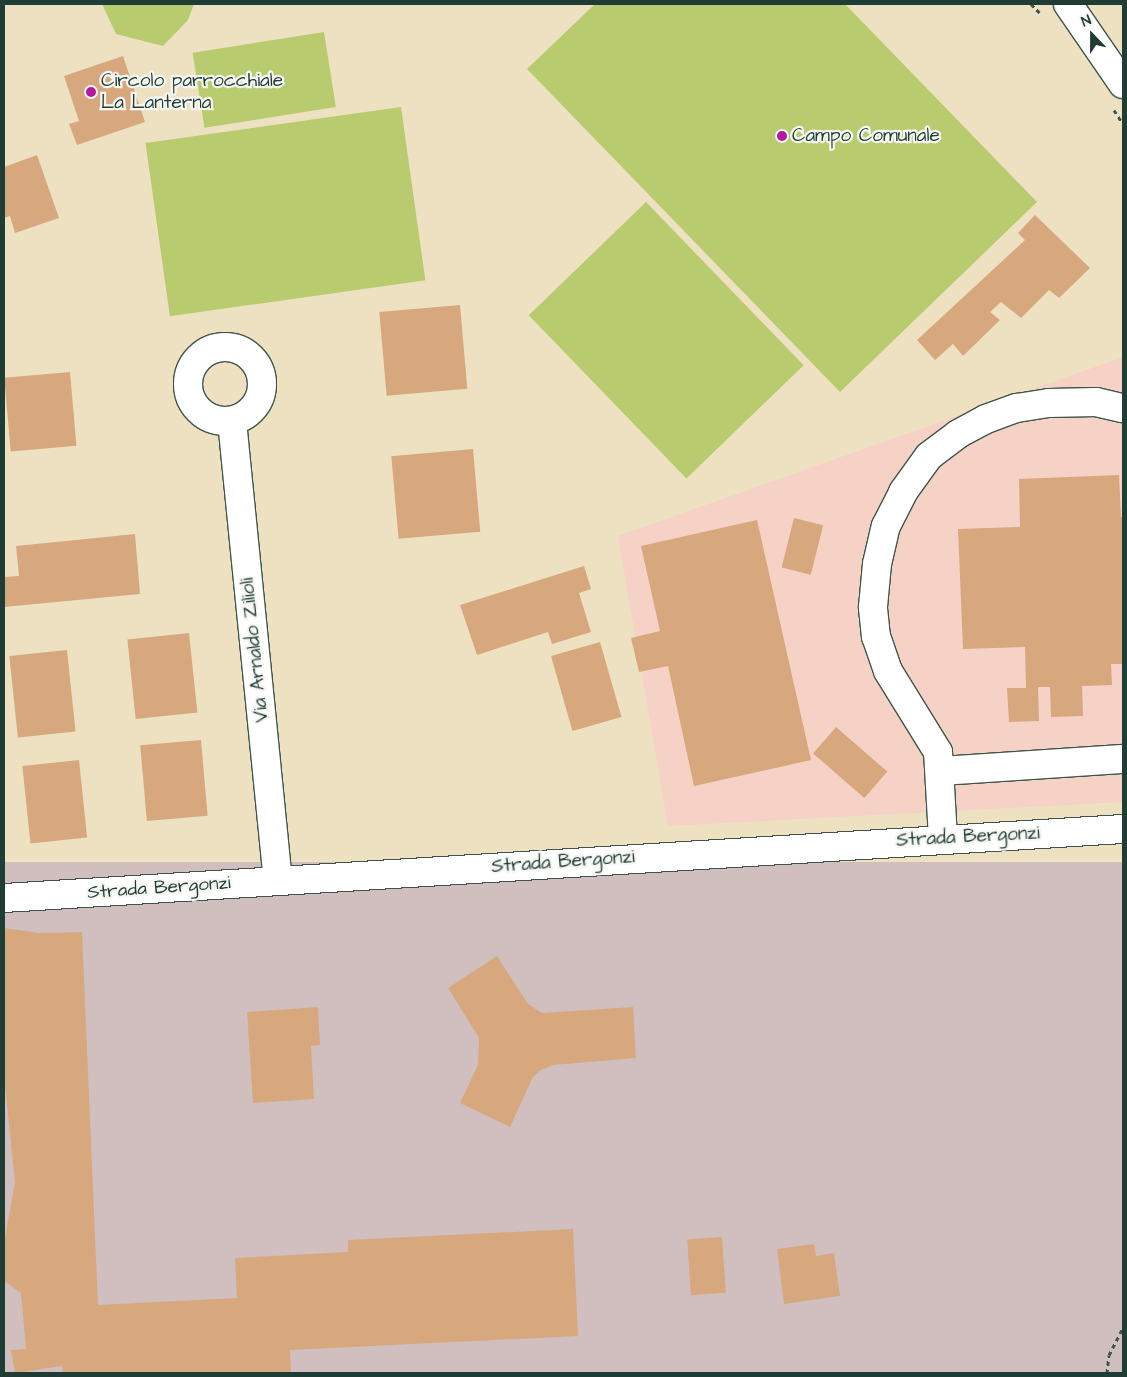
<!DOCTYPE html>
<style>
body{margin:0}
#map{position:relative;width:1127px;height:1377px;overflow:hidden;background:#eee1c2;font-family:"Architects Daughter",sans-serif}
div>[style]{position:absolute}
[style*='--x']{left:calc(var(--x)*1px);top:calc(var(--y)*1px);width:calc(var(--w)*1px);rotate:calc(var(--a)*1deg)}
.built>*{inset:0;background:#f6d1c5}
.industrial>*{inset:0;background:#d1bfbf;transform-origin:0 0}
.green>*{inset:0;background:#b8cb6e;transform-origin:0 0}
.building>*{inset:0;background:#d7a87d;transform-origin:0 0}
.path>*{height:3px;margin-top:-1.5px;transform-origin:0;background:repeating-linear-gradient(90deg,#3e5649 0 4px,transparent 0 8px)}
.roads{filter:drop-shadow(1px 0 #3e5649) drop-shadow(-1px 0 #3e5649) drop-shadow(0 1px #3e5649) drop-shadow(0 -1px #3e5649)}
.street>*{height:28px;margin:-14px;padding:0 14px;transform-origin:14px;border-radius:14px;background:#fff}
.street>.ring{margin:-14px;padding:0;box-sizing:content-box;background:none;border:28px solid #fff;border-radius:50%}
.dots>*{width:14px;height:14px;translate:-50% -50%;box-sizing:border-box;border:2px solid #f6f6f2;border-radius:50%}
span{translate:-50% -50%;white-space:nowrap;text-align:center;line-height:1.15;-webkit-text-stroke:4.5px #f6f6f2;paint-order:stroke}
.poi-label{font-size:19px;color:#1f3d34}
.left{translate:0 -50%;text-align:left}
.street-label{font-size:19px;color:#1f3d34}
.frame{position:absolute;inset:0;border:5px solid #1f3d34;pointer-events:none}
.north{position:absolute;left:1067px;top:10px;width:50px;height:50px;-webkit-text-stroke:4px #f6f6f2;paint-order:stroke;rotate:338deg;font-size:14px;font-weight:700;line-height:20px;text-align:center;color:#1f3d34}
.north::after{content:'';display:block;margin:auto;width:18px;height:22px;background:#1f3d34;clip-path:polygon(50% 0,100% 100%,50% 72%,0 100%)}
</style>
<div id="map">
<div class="built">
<div style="clip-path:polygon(1123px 357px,1123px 802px,668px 826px,618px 536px)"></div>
</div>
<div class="industrial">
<div style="left:1123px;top:862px;width:511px;height:1121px;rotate:90deg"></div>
</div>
<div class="green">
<div style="clip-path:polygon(102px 4px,194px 4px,188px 20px,163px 46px,116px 34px)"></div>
<div style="clip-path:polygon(595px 4px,845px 4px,1037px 202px,840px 392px,527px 69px)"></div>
<div style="left:324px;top:32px;width:76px;height:133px;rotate:81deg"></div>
<div style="left:401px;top:107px;width:175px;height:258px;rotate:82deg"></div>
<div style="left:646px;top:202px;width:227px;height:163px;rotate:46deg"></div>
</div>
<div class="building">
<div style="clip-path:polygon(123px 56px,145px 122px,77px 145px,69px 124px,79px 121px,64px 76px)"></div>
<div style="clip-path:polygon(37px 155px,59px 218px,15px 233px,10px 216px,4px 218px,4px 167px)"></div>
<div style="clip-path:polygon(1035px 215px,1090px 268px,1059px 298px,1049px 290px,1021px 318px,1001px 302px,990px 312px,1000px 320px,963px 356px,953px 344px,935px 360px,917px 340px,1025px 240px,1018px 233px)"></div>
<div style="left:460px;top:305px;width:84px;height:81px;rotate:85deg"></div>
<div style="left:70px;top:372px;width:74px;height:66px;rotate:85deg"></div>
<div style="left:473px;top:449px;width:83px;height:82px;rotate:85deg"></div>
<div style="clip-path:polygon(1119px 475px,1121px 517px,1123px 517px,1123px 664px,1111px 664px,1112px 685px,1082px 686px,1083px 716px,1051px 717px,1050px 687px,1038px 687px,1039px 721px,1009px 722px,1007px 688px,1026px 688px,1025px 647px,963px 649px,958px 529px,1020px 527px,1019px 479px)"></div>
<div style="left:794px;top:518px;width:30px;height:51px;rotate:14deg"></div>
<div style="clip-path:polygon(757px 520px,811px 760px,694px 786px,668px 666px,639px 672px,631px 638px,660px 631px,641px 546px)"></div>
<div style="clip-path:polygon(135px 534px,140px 594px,4px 607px,4px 577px,19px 576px,16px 546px)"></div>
<div style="clip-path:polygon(584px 566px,591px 589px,579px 593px,591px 632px,552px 644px,548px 632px,477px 655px,460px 605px)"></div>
<div style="left:189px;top:633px;width:80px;height:62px;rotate:84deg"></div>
<div style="left:600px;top:642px;width:78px;height:51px;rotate:74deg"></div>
<div style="left:67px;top:650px;width:82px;height:58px;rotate:84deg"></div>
<div style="left:836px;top:727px;width:68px;height:35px;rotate:41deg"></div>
<div style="left:201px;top:740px;width:76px;height:61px;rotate:85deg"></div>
<div style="left:79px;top:760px;width:78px;height:57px;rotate:84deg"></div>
<div style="clip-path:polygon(4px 928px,40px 933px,82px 932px,98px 1305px,237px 1298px,235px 1258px,348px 1252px,348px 1240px,573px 1229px,578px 1336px,290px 1350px,291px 1373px,63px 1373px,62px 1366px,15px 1373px,11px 1350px,26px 1349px,21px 1293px,4px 1281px,4px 1243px,15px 1182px,4px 1076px)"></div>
<div style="clip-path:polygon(497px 956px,528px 1004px,542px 1013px,633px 1007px,636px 1058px,553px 1065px,541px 1070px,533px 1077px,510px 1127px,460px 1103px,478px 1065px,479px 1038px,448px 988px)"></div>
<div style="clip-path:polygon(318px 1007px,320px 1045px,311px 1046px,314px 1099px,253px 1103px,247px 1012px)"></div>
<div style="left:722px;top:1237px;width:56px;height:35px;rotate:86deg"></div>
<div style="clip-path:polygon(814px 1244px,816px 1256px,834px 1253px,840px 1296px,784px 1304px,777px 1249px)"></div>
</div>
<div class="path">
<div style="--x:1031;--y:4;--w:14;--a:45"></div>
<div style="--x:1114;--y:110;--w:17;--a:57"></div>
<div style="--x:1107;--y:1373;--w:18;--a:-84"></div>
<div style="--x:1109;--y:1355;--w:31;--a:-63"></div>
</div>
<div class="roads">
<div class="street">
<div style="--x:1068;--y:4;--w:97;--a:55.5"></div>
<div class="ring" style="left:188px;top:347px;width:46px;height:46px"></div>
<div style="--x:232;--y:421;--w:461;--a:84.3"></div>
<div style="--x:940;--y:771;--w:183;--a:-3.8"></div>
<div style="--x:943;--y:838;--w:86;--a:-93.3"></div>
<div style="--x:938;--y:752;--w:95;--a:-121.7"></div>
<div style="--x:888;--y:671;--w:36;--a:-109"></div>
<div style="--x:876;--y:637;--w:30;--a:-96"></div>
<div style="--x:873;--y:607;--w:43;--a:-84.7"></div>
<div style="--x:877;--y:564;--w:39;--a:-77"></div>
<div style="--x:886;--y:526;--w:38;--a:-63"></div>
<div style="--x:903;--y:492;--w:44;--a:-54.2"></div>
<div style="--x:929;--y:456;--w:36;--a:-37"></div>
<div style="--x:958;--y:434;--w:32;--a:-28"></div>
<div style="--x:986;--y:419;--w:33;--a:-20"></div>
<div style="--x:1017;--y:408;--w:32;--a:-9"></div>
<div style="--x:1049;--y:403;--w:47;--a:-1.2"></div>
<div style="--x:1096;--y:402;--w:28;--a:13"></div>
<div style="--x:4;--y:898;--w:1121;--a:-3.53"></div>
</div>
</div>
<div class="dots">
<div style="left:91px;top:92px;background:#b5179e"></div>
<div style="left:782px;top:136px;background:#b5179e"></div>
</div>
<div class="poi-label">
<span class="left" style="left:101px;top:92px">Circolo parrocchiale<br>La Lanterna</span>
<span class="left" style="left:792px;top:136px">Campo Comunale</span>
</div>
<div class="street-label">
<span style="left:255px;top:650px;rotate:-96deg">Via Arnaldo Zilioli</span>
<span style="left:968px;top:837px;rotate:-3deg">Strada Bergonzi</span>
<span style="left:563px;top:862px;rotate:-4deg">Strada Bergonzi</span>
<span style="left:159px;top:888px;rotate:-4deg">Strada Bergonzi</span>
</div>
<div class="frame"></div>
<div class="north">N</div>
</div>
